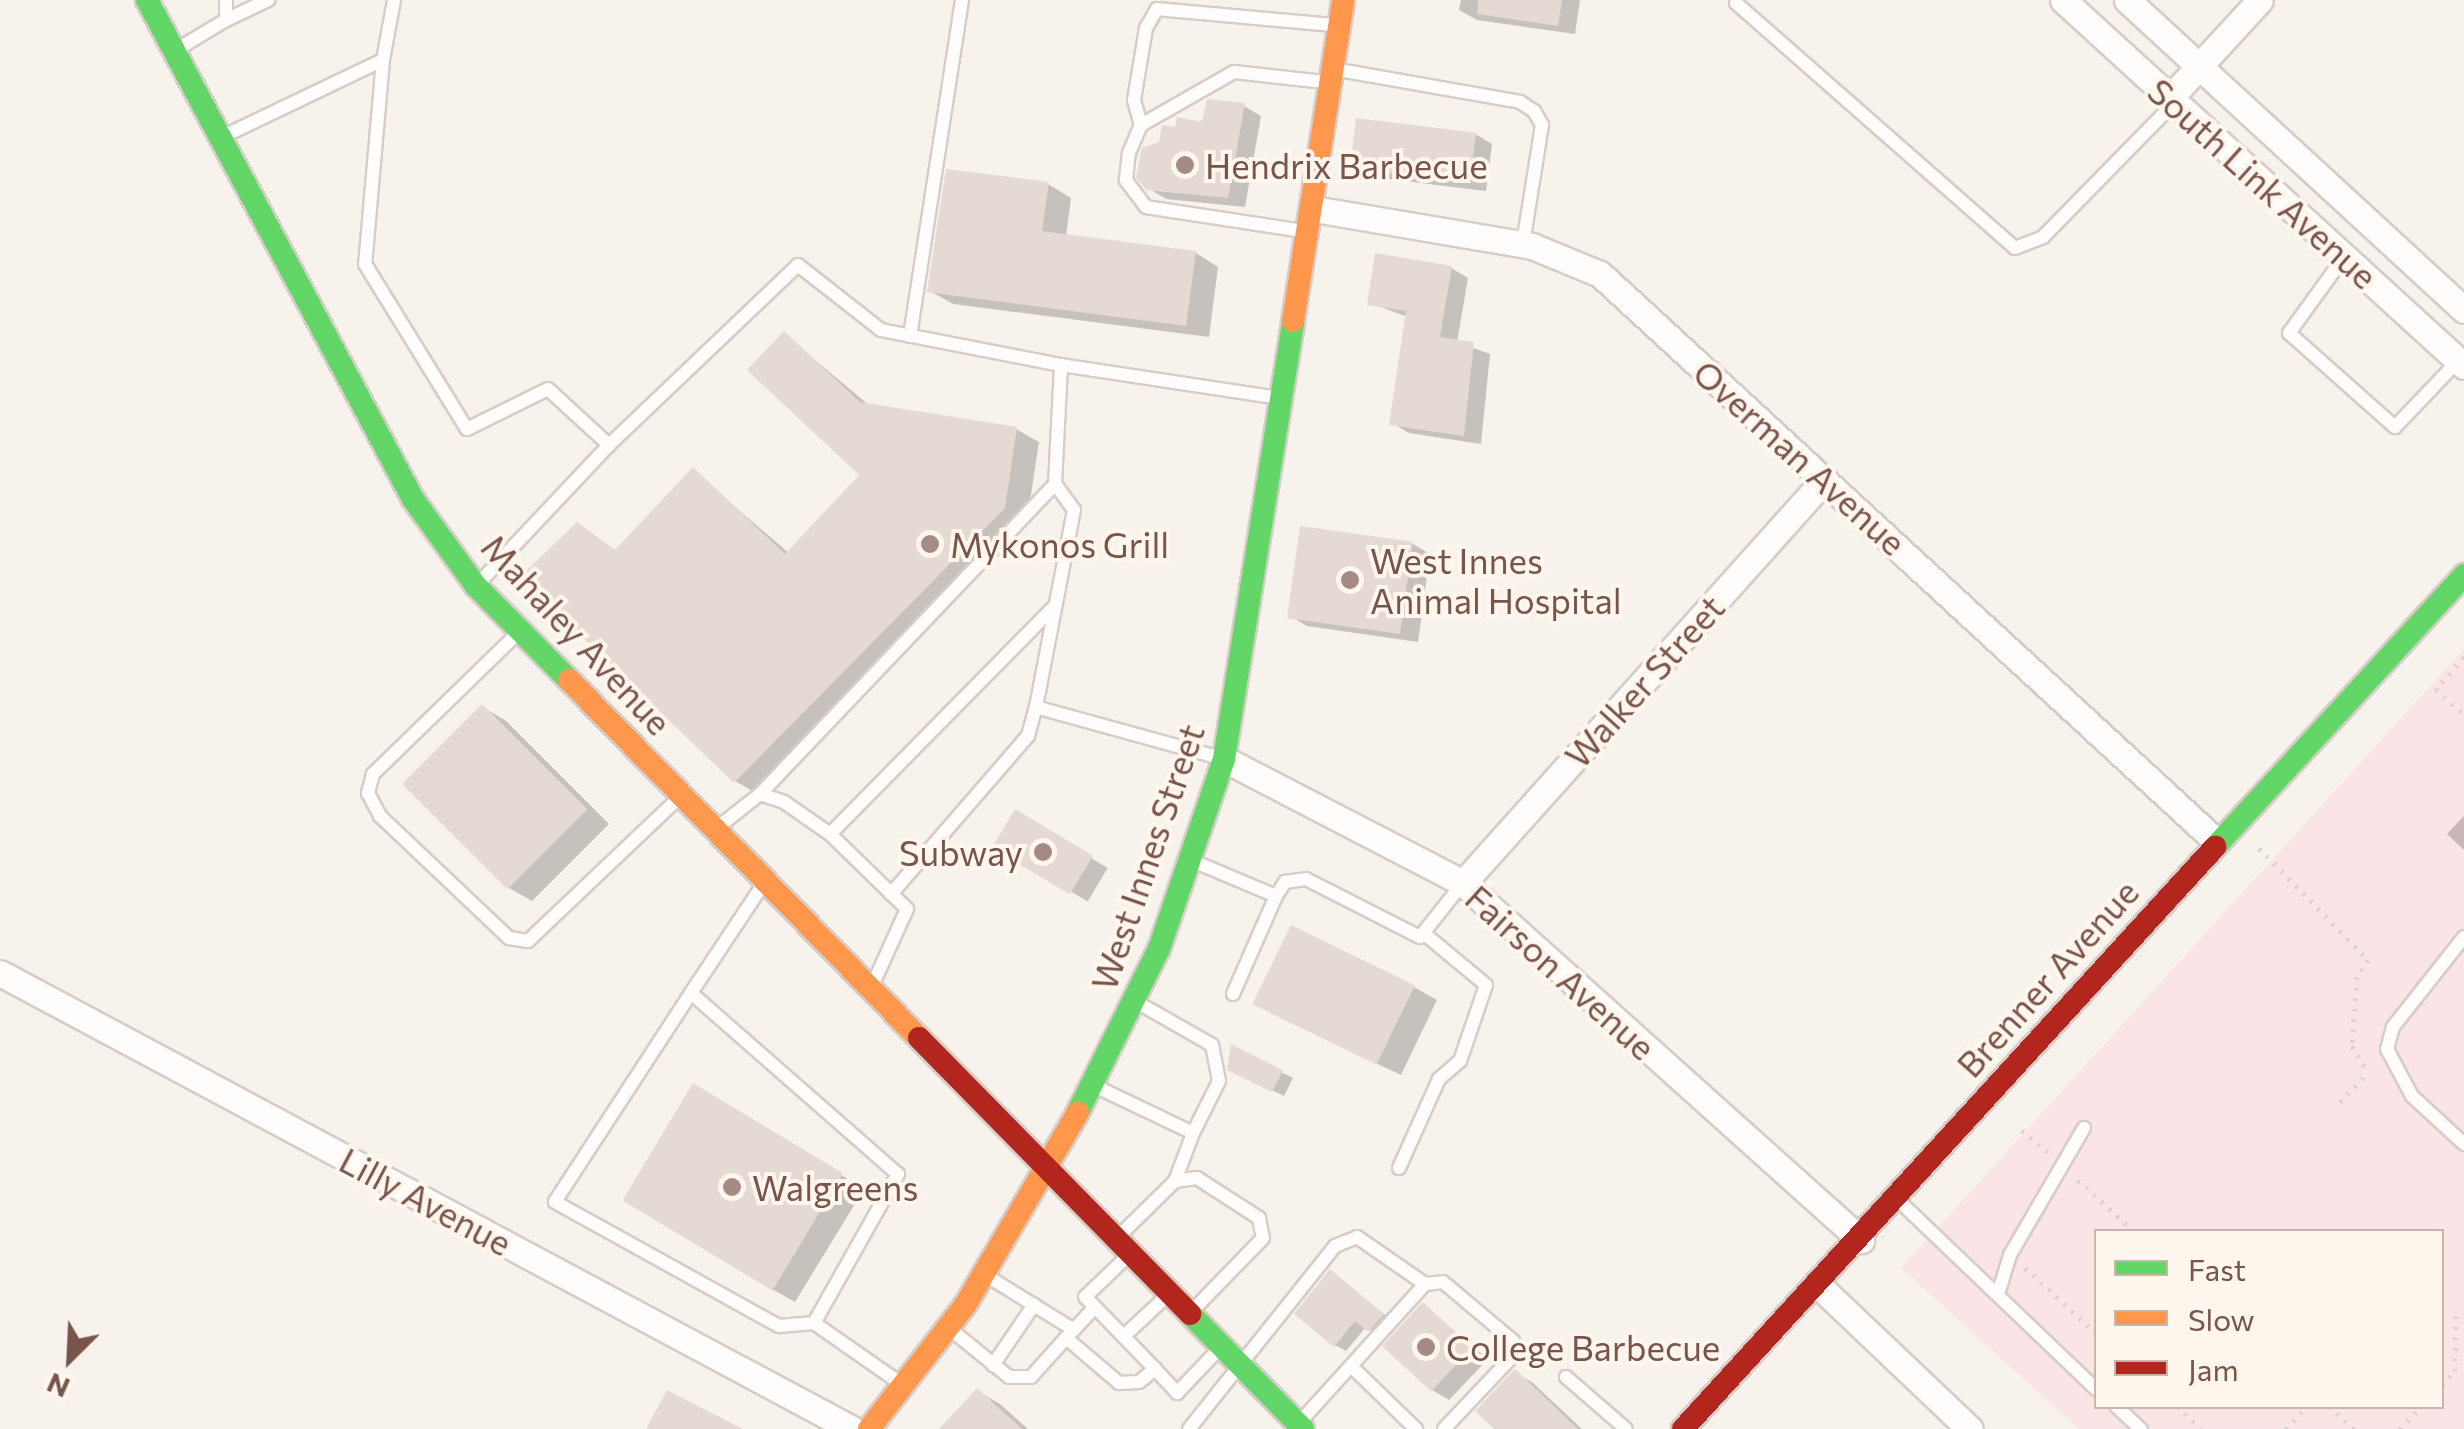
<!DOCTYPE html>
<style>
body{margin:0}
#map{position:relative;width:2464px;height:1429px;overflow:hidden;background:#f8f2ec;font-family:Commissioner,sans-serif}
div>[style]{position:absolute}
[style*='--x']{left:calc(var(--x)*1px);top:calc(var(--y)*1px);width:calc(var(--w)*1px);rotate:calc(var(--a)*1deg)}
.medical>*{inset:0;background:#fae4e6}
.shadow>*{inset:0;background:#0003;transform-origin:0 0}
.building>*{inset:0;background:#e5d9d3;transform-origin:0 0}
.path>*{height:5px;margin-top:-2.5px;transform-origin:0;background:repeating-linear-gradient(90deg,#dbd1ce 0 2.5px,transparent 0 10.5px)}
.roads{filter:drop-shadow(2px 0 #d7cdc8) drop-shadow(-2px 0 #d7cdc8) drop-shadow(0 2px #d7cdc8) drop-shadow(0 -2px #d7cdc8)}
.lane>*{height:12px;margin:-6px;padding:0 6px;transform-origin:6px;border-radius:6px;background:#fefdfc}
.street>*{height:25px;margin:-12.5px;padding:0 12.5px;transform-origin:12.5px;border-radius:12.5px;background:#fefdfc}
.fast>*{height:22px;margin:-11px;padding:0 11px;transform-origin:11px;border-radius:11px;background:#63d668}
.slow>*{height:22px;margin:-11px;padding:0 11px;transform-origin:11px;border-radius:11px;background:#ff974d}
.jam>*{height:22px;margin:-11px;padding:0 11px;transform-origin:11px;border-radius:11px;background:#b3261e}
.dots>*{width:28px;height:28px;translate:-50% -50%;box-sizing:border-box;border:5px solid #fff6ee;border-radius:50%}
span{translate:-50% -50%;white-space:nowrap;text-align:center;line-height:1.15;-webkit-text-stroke:8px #fff6ee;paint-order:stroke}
.poi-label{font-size:35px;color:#79544a}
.left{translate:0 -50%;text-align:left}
.right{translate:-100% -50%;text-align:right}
.street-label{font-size:35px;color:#79544a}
.legend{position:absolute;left:2094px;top:1229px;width:350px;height:180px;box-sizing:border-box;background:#fff6ee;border:2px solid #c9b5ac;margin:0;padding:12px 18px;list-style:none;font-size:30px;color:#79544a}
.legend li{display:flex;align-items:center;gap:20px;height:50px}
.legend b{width:50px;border:2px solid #c9b5ac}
.north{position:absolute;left:20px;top:1309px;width:100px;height:100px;-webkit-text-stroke:8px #fff6ee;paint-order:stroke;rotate:204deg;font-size:28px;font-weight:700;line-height:40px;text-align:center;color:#79544a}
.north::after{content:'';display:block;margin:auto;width:35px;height:45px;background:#79544a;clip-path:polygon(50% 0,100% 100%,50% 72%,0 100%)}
</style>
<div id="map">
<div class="medical">
<div style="clip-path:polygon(evenodd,2464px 649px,2464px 1429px,2079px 1429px,1901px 1268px,2464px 649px,2096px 1232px,2442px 1232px,2442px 1406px,2096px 1406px,2096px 1232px)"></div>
</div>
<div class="shadow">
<div style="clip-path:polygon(1461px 0,1580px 0,1575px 34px,1477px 20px,1459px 10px)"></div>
<div style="clip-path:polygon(1244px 106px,1261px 116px,1245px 207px,1166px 199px,1148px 188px,1177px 130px)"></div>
<div style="clip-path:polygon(1475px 134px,1492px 144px,1486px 191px,1371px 177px,1353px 167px)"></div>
<div style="clip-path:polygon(1048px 184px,1071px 198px,1066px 236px,1196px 253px,1218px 267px,1209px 337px,953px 304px,930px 291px)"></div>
<div style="clip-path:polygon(1451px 268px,1468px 278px,1457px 342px,1490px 354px,1481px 444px,1409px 433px,1392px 423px,1408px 317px,1370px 303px)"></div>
<div style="clip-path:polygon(784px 334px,870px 406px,1016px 429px,1039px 442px,1027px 521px,758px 794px,735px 781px,578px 526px,617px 551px,693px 471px,789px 553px,862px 475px)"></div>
<div style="clip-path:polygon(1413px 544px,1430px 554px,1418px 642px,1307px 626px,1290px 616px)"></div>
<div style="clip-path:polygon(482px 707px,505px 720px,609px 824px,532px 901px,509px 888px)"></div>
<div style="left:1016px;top:813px;width:107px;height:39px;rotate:31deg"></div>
<div style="clip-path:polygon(2464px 816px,2464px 850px,2447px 834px)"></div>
<div style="clip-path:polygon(1414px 987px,1437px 1000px,1401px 1075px,1279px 1017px)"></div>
<div style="clip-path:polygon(1233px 1048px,1293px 1078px,1284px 1096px,1241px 1075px)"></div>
<div style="clip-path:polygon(717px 1099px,864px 1189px,795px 1302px,772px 1289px)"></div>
<div style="clip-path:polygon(1330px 1272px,1394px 1322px,1380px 1337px,1366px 1327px,1346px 1351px,1335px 1345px)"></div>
<div style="clip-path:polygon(1423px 1305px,1488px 1359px,1449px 1400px,1432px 1390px)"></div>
<div style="clip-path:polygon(1515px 1373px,1532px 1382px,1582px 1429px,1498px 1429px)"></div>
<div style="clip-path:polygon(977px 1391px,1000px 1404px,1028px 1429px,942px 1429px)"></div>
</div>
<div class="building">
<div style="clip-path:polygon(1478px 0,1562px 0,1558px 26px,1477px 14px)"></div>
<div style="clip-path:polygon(1207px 99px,1245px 103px,1228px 198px,1146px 190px,1136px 177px,1142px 148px,1159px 142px,1162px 125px,1175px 127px,1177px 117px,1202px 122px)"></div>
<div style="left:1356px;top:118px;width:121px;height:51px;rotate:7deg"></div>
<div style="clip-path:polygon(946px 169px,1049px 182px,1042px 231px,1196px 251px,1186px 326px,927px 292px)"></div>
<div style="clip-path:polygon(1375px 253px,1452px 266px,1440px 337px,1474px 342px,1464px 436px,1389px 425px,1406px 311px,1367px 305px)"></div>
<div style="clip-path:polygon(784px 331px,860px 402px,1017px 427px,1005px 508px,734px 783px,520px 577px,577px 522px,615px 550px,693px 467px,785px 554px,859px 475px,747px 370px)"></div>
<div style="left:1300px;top:526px;width:114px;height:93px;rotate:8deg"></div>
<div style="left:482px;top:704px;width:149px;height:113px;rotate:45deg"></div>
<div style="left:1015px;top:809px;width:91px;height:45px;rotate:31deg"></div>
<div style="left:1291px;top:925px;width:138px;height:88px;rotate:26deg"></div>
<div style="clip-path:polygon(1231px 1044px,1283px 1070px,1272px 1092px,1227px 1070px)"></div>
<div style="left:693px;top:1083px;width:175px;height:137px;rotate:31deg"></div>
<div style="clip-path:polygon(1330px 1269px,1384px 1314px,1368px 1332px,1355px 1321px,1334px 1347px,1294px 1314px)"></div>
<div style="left:1423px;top:1302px;width:67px;height:60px;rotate:43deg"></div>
<div style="clip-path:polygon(1515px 1369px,1578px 1429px,1494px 1429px,1475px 1411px)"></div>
<div style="clip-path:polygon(977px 1388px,1022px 1429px,939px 1429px)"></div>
<div style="clip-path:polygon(667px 1390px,743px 1429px,646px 1429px)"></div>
</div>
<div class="path">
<div style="--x:2464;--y:657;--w:43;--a:131.2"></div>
<div style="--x:2436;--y:689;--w:38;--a:43"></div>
<div style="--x:2259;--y:848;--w:156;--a:45.8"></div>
<div style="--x:2368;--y:960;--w:20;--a:123"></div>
<div style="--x:2357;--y:977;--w:69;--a:94.1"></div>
<div style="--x:2352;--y:1046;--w:31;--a:59"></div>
<div style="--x:2340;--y:1102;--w:42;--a:-46"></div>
<div style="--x:2022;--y:1130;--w:35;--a:41"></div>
<div style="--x:2078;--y:1180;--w:77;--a:42.4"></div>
<div style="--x:2025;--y:1268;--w:96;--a:42.5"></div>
<div style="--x:2442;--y:1385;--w:19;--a:-47"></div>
<div style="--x:2455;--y:1371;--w:58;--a:-89"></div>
<div style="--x:2177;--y:1406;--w:33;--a:44"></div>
<div style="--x:2329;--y:1406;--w:34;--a:43"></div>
<div style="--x:2286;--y:1429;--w:31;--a:-48"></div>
<div style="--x:2400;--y:1429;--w:32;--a:-46"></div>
</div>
<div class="roads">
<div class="lane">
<div style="--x:1736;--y:3;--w:371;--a:41.3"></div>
<div style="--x:2015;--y:248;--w:30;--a:-21"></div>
<div style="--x:2043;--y:237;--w:187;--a:-45.6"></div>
<div style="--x:226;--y:20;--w:47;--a:-25.5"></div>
<div style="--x:176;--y:50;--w:58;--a:-31"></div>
<div style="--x:226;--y:20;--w:20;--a:-90"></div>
<div style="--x:383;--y:60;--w:61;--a:-79.6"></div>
<div style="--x:1339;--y:70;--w:184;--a:10"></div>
<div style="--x:1520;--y:102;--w:17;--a:33"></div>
<div style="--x:1534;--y:111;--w:16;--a:60"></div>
<div style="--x:1542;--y:125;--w:121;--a:99.1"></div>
<div style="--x:1141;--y:125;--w:26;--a:-106"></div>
<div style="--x:1134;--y:100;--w:73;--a:-80.5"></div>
<div style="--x:1146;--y:28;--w:22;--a:-60"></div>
<div style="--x:1157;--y:9;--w:176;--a:5.2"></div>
<div style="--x:222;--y:137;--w:178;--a:-25.6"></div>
<div style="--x:383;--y:60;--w:205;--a:95"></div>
<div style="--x:365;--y:264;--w:194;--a:58.3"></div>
<div style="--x:467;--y:429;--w:90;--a:-26.3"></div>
<div style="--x:548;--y:389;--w:83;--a:42.6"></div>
<div style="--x:1303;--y:231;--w:159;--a:-171.3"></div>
<div style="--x:1146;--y:207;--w:34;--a:-127"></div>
<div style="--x:1126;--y:180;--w:27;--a:-84"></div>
<div style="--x:1129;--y:153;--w:30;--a:-67"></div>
<div style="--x:1141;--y:125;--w:107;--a:-29.7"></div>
<div style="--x:1234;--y:72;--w:91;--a:6.3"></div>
<div style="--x:2344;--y:257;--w:94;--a:125.9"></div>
<div style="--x:2289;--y:333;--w:142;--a:41.6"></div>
<div style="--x:2395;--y:427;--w:91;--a:-46.3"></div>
<div style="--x:910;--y:336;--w:340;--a:-81.2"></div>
<div style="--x:478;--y:584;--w:191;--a:-46.7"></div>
<div style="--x:609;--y:445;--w:261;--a:-43.6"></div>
<div style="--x:798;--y:265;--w:105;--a:38.1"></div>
<div style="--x:881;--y:330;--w:183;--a:11"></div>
<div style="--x:519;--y:632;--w:204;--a:135.8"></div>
<div style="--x:373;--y:774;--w:20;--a:105"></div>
<div style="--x:368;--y:793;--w:26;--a:62"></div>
<div style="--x:380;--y:816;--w:178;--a:43.4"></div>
<div style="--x:509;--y:938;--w:19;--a:9"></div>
<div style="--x:528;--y:941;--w:209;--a:-43.5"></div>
<div style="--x:1217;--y:757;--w:188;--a:-164.6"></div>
<div style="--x:1036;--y:707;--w:201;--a:-79.1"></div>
<div style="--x:1074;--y:510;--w:32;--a:-126"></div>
<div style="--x:1055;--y:484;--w:119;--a:-87.1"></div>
<div style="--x:1061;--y:365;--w:219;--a:8.6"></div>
<div style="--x:760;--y:794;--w:428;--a:-46.4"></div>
<div style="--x:717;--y:828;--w:55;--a:-38.3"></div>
<div style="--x:760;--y:794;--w:25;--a:18"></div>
<div style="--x:784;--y:802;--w:56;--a:34.8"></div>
<div style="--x:830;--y:834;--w:317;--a:-45.4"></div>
<div style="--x:830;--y:834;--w:107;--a:44.2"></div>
<div style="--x:907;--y:909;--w:85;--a:114.4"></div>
<div style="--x:1193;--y:861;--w:90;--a:22.9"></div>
<div style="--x:1276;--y:896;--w:17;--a:-57"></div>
<div style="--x:1285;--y:882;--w:21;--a:-8"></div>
<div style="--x:1306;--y:879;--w:128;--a:27"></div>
<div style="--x:1420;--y:937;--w:69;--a:-51.5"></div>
<div style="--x:764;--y:883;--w:132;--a:123.6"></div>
<div style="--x:691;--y:993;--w:275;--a:41.2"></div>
<div style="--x:898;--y:1174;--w:171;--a:119.4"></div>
<div style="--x:814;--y:1323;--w:101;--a:34.9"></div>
<div style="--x:891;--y:894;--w:209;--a:-49.1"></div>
<div style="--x:1028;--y:736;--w:30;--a:-75"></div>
<div style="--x:2464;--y:937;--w:115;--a:128.3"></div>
<div style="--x:2393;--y:1027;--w:23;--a:105"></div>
<div style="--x:2387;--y:1049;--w:53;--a:62"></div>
<div style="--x:2412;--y:1096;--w:71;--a:42.7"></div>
<div style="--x:691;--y:993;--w:249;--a:123.1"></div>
<div style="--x:555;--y:1202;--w:256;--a:29"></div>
<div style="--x:779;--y:1326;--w:35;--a:-5"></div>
<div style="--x:1233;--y:994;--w:107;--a:-66.3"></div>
<div style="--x:1099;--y:1088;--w:104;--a:25.6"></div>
<div style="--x:1193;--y:1133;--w:58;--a:-63.4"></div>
<div style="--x:1219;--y:1081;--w:37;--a:-101"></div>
<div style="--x:1212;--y:1045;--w:81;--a:-150.3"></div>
<div style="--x:1399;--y:1168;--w:98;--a:-65.8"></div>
<div style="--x:1439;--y:1079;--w:28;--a:-41"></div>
<div style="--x:1460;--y:1061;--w:80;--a:-71.1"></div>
<div style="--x:1486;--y:985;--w:78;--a:-140.2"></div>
<div style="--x:1175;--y:1181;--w:51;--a:-69.4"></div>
<div style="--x:1897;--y:1199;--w:275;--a:43.7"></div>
<div style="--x:1118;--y:1237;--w:80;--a:-44.5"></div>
<div style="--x:1175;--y:1181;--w:22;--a:-8"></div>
<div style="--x:1197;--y:1178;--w:74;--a:32.8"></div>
<div style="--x:1259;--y:1218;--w:20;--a:79"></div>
<div style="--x:1263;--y:1238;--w:103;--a:134.2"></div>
<div style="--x:987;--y:1276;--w:102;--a:31.8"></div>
<div style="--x:1999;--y:1291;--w:38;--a:-73"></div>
<div style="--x:2010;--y:1255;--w:147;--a:-59.8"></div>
<div style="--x:1095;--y:1307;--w:14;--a:-135"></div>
<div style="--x:1085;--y:1297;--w:62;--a:-43.7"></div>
<div style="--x:950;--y:1329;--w:76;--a:39.1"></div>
<div style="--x:1009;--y:1377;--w:22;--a:0"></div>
<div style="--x:1031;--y:1377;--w:52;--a:-48.1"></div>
<div style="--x:1066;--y:1338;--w:70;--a:40.3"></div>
<div style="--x:1119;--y:1383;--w:20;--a:-3"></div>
<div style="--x:1139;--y:1382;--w:21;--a:-39"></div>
<div style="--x:1155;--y:1369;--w:33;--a:47"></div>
<div style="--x:1177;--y:1393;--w:62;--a:-46.3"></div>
<div style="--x:1125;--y:1335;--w:57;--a:-42.9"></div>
<div style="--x:1066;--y:1338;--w:42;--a:-46.9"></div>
<div style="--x:1095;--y:1307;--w:86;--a:45.9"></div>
<div style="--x:993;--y:1365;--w:73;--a:-55.7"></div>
<div style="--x:1351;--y:1366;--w:91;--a:44.1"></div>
<div style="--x:1566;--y:1377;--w:79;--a:40.9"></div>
<div style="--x:2116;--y:1406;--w:34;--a:43"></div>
<div style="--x:1299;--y:1423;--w:188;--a:-47.8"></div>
<div style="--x:1425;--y:1284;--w:18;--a:-6"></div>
<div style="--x:1443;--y:1282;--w:92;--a:40.1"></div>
<div style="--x:1513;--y:1341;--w:16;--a:94"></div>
<div style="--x:1512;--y:1357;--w:99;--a:133.4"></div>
<div style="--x:1189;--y:1429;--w:234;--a:-51.4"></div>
<div style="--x:1335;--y:1246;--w:24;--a:-22"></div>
<div style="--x:1357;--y:1237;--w:83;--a:34.7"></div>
</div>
<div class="street">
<div style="--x:2063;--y:0;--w:543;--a:42.39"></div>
<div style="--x:2127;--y:0;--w:458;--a:42.6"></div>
<div style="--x:2169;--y:99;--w:134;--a:-47.4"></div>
<div style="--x:1314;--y:209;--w:221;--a:9.6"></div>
<div style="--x:1532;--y:246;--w:74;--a:22.4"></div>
<div style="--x:1600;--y:274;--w:837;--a:42.63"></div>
<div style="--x:1224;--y:759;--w:269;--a:27.4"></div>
<div style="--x:1463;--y:883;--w:535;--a:41.89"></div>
<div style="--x:1463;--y:883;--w:542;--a:-48.14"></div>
<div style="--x:0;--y:973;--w:966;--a:28.16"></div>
<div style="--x:1818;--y:1285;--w:209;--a:43.5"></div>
</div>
<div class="fast">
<div style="--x:147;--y:0;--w:565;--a:61.94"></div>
<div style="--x:413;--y:499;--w:107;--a:54.1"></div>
<div style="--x:476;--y:586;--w:132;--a:45.3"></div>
<div style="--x:2215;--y:847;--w:369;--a:-47.5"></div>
<div style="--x:1078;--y:1112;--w:182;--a:-63.6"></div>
<div style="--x:1159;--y:949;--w:201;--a:-71.1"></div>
<div style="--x:1224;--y:759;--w:443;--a:-81"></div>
<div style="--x:1190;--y:1314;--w:161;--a:45.5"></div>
</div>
<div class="slow">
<div style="--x:1293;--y:321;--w:325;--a:-81.1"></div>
<div style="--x:569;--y:680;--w:501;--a:45.65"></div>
<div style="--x:869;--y:1429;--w:158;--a:-52.2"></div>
<div style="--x:966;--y:1304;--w:222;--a:-59.7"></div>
</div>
<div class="jam">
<div style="--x:919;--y:1038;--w:387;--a:45.5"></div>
<div style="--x:1683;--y:1429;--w:789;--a:-47.57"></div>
</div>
</div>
<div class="dots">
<div style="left:1185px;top:165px;background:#a58b83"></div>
<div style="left:930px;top:544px;background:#a58b83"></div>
<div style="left:1350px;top:580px;background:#a58b83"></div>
<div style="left:1043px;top:852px;background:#a58b83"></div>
<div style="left:732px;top:1187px;background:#a58b83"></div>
<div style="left:1426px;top:1347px;background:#a58b83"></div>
</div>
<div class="poi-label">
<span class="left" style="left:1205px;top:165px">Hendrix Barbecue</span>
<span class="left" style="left:950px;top:544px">Mykonos Grill</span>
<span class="left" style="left:1370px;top:580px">West Innes<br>Animal Hospital</span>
<span class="right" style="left:1023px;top:852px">Subway</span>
<span class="left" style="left:752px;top:1187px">Walgreens</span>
<span class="left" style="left:1446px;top:1347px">College Barbecue</span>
</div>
<div class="street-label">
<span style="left:2263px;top:183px;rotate:42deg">South Link Avenue</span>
<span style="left:1800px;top:457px;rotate:42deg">Overman Avenue</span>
<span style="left:577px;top:634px;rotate:47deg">Mahaley Avenue</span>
<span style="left:1644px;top:681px;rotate:-48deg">Walker Street</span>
<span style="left:1147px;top:857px;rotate:-71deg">West Innes Street</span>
<span style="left:1561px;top:972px;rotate:42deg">Fairson Avenue</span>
<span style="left:2047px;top:978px;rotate:-48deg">Brenner Avenue</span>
<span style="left:426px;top:1201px;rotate:28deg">Lilly Avenue</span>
</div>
<ul class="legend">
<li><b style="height:12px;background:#63d668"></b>Fast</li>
<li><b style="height:12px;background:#ff974d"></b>Slow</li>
<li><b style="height:12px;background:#b3261e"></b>Jam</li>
</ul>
<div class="north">N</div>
</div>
